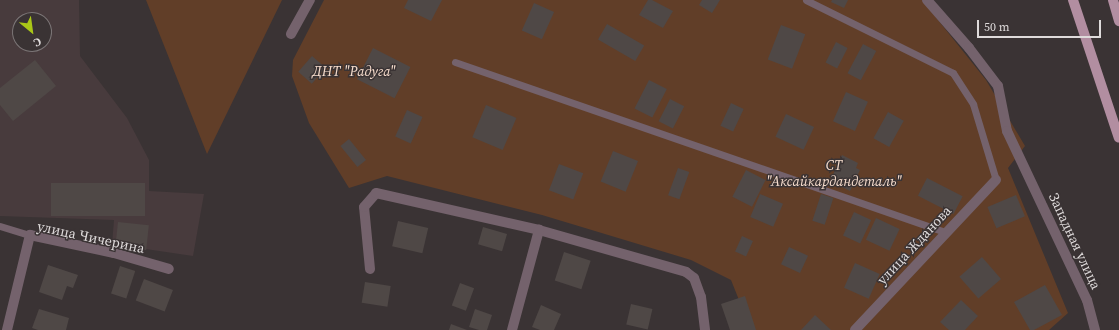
<!DOCTYPE html>
<meta charset="utf-8">
<style>
body{margin:0}
#map{position:relative;width:1119px;height:330px;overflow:hidden;background:#3a3334;font-family:"Source Serif 4",serif}
div>[style]{position:absolute}
[style*='--x']{left:calc(var(--x)*1px);top:calc(var(--y)*1px);width:calc(var(--w)*1px);rotate:calc(var(--a)*1deg)}
.built>*{inset:0;background:#483b3d}
.green>*{inset:0;background:#613e28}
.building>*{inset:0;background:#4f4846;transform-origin:0 0}
.service>*{height:7px;margin:-3.5px;padding:0 3.5px;transform-origin:3.5px;border-radius:3.5px;background:#74626c}
.minor>*{height:10px;margin:-5px;padding:0 5px;transform-origin:5px;border-radius:5px;background:#74626c}
.primary>*{height:10px;margin:-5px;padding:0 5px;transform-origin:5px;border-radius:5px;background:#b28ea1}
span{translate:-50% -50%;white-space:nowrap;text-align:center;line-height:1.15;-webkit-text-stroke:3px #3a3334;paint-order:stroke}
.park-label{font-size:14px;color:#f7ddcd;font-style:italic}
.street-label{font-size:14px;color:#dfdbdb}
.north{position:absolute;left:12px;top:12px;width:40px;height:40px;box-sizing:border-box;background:#3a3334;border:1px solid #7c7677;border-radius:50%;rotate:151deg;font-size:11px;font-weight:700;line-height:16px;text-align:center;color:#dfdbdb}
.north::after{content:'';display:block;margin:auto;width:14px;height:18px;background:#aac717;clip-path:polygon(50% 0,100% 100%,50% 72%,0 100%)}
.scale{position:absolute;left:977px;top:20px;width:124px;height:18px;box-sizing:border-box;border:2px solid #dfdbdb;border-top:0;padding-left:5px;font-size:12px;line-height:14px;white-space:nowrap;color:#dfdbdb;-webkit-text-stroke:3px #3a3334;paint-order:stroke}
</style>
<div id="map">
<div class="built">
<div style="clip-path:polygon(evenodd,0 0,79px 0,80px 56px,127px 118px,149px 160px,149px 191px,204px 194px,193px 256px,112px 244px,114px 220px,0 216px,0 0,20px 20px,44px 20px,44px 44px,20px 44px,20px 20px)"></div>
</div>
<div class="green">
<div style="clip-path:polygon(146px 0,282px 0,207px 154px)"></div>
<div style="clip-path:polygon(324px 0,922px 0,986px 80px,1025px 146px,1008px 168px,1068px 313px,1049px 330px,751px 330px,731px 280px,691px 260px,542px 215px,387px 176px,349px 188px,309px 123px,292px 76px,293px 60px)"></div>
</div>
<div class="building">
<div style="clip-path:polygon(408px 0,442px 0,431px 21px,404px 8px)"></div>
<div style="clip-path:polygon(648px 0,652px 0,673px 11px,663px 28px,639px 15px)"></div>
<div style="clip-path:polygon(702px 0,720px 0,712px 13px,699px 5px)"></div>
<div style="clip-path:polygon(832px 0,848px 0,844px 8px,831px 2px)"></div>
<div style="left:534px;top:3px;width:22px;height:30px;rotate:24deg"></div>
<div style="left:607px;top:24px;width:43px;height:18px;rotate:30deg"></div>
<div style="left:781px;top:25px;width:26px;height:37px;rotate:21deg"></div>
<div style="left:836px;top:42px;width:13px;height:23px;rotate:27deg"></div>
<div style="left:863px;top:44px;width:15px;height:33px;rotate:28deg"></div>
<div style="left:373px;top:48px;width:42px;height:35px;rotate:27deg"></div>
<div style="left:312px;top:56px;width:18px;height:21px;rotate:41deg"></div>
<div style="clip-path:polygon(35px 60px,56px 86px,13px 121px,0 105px,0 88px)"></div>
<div style="left:649px;top:80px;width:20px;height:32px;rotate:27deg"></div>
<div style="left:846px;top:92px;width:24px;height:32px;rotate:24deg"></div>
<div style="left:670px;top:99px;width:16px;height:25px;rotate:27deg"></div>
<div style="left:731px;top:103px;width:14px;height:25px;rotate:25deg"></div>
<div style="left:486px;top:105px;width:33px;height:35px;rotate:23deg"></div>
<div style="left:407px;top:110px;width:17px;height:29px;rotate:24deg"></div>
<div style="left:888px;top:112px;width:18px;height:30px;rotate:29deg"></div>
<div style="left:786px;top:114px;width:31px;height:25px;rotate:25deg"></div>
<div style="left:349px;top:139px;width:27px;height:11px;rotate:51deg"></div>
<div style="left:613px;top:151px;width:27px;height:33px;rotate:22deg"></div>
<div style="clip-path:polygon(842px 155px,858px 163px,856px 168px,860px 170px,850px 191px,830px 181px)"></div>
<div style="left:559px;top:164px;width:26px;height:28px;rotate:21deg"></div>
<div style="left:678px;top:168px;width:12px;height:29px;rotate:20deg"></div>
<div style="left:746px;top:170px;width:22px;height:30px;rotate:27deg"></div>
<div style="left:927px;top:178px;width:40px;height:20px;rotate:27deg"></div>
<div style="left:51px;top:183px;width:94px;height:33px"></div>
<div style="left:760px;top:194px;width:25px;height:25px;rotate:23deg"></div>
<div style="left:821px;top:194px;width:13px;height:28px;rotate:18deg"></div>
<div style="left:1016px;top:195px;width:23px;height:31px;rotate:67deg"></div>
<div style="left:854px;top:212px;width:19px;height:26px;rotate:25deg"></div>
<div style="left:876px;top:218px;width:26px;height:24px;rotate:25deg"></div>
<div style="left:398px;top:221px;width:31px;height:26px;rotate:13deg"></div>
<div style="left:118px;top:222px;width:31px;height:25px;rotate:6deg"></div>
<div style="left:483px;top:227px;width:25px;height:18px;rotate:16deg"></div>
<div style="left:742px;top:236px;width:12px;height:17px;rotate:24deg"></div>
<div style="left:789px;top:247px;width:21px;height:19px;rotate:25deg"></div>
<div style="left:564px;top:252px;width:28px;height:30px;rotate:18deg"></div>
<div style="left:982px;top:257px;width:29px;height:30px;rotate:49deg"></div>
<div style="left:855px;top:263px;width:27px;height:27px;rotate:24deg"></div>
<div style="clip-path:polygon(48px 265px,78px 275px,73px 288px,67px 286px,62px 300px,39px 292px)"></div>
<div style="left:120px;top:266px;width:16px;height:29px;rotate:18deg"></div>
<div style="left:144px;top:279px;width:31px;height:23px;rotate:21deg"></div>
<div style="left:365px;top:282px;width:26px;height:21px;rotate:9deg"></div>
<div style="left:460px;top:283px;width:15px;height:24px;rotate:20deg"></div>
<div style="clip-path:polygon(1045px 285px,1062px 315px,1034px 330px,1030px 330px,1014px 302px)"></div>
<div style="clip-path:polygon(745px 296px,756px 330px,730px 330px,721px 304px)"></div>
<div style="clip-path:polygon(961px 300px,978px 316px,965px 330px,949px 330px,940px 322px)"></div>
<div style="left:631px;top:304px;width:22px;height:21px;rotate:13deg"></div>
<div style="clip-path:polygon(541px 305px,561px 314px,554px 330px,540px 330px,532px 327px)"></div>
<div style="clip-path:polygon(39px 309px,69px 318px,66px 330px,38px 330px,32px 328px)"></div>
<div style="clip-path:polygon(475px 309px,492px 315px,487px 330px,479px 330px,469px 327px)"></div>
<div style="clip-path:polygon(815px 315px,831px 330px,801px 330px)"></div>
<div style="clip-path:polygon(451px 324px,467px 330px,449px 330px)"></div>
</div>
<div class="service">
<div style="--x:806;--y:0;--w:164;--a:26.4"></div>
<div style="--x:953;--y:73;--w:37;--a:57"></div>
<div style="--x:973;--y:104;--w:79;--a:73.2"></div>
<div style="--x:455;--y:62;--w:519;--a:19.13"></div>
<div style="--x:0;--y:226;--w:31;--a:17"></div>
</div>
<div class="minor">
<div style="--x:927;--y:0;--w:64;--a:48.8"></div>
<div style="--x:969;--y:48;--w:48;--a:52.7"></div>
<div style="--x:998;--y:86;--w:46;--a:78.7"></div>
<div style="--x:1007;--y:131;--w:187;--a:64.7"></div>
<div style="--x:1087;--y:300;--w:31;--a:75"></div>
<div style="--x:291;--y:34;--w:39;--a:-61"></div>
<div style="--x:370;--y:269;--w:62;--a:-95.5"></div>
<div style="--x:364;--y:207;--w:18;--a:-49"></div>
<div style="--x:376;--y:193;--w:167;--a:12.8"></div>
<div style="--x:539;--y:230;--w:153;--a:15.9"></div>
<div style="--x:686;--y:272;--w:10;--a:37"></div>
<div style="--x:694;--y:278;--w:20;--a:70"></div>
<div style="--x:701;--y:297;--w:33;--a:83"></div>
<div style="--x:7;--y:330;--w:98;--a:-76.4"></div>
<div style="--x:30;--y:235;--w:86;--a:12.1"></div>
<div style="--x:114;--y:253;--w:57;--a:16.2"></div>
<div style="--x:512;--y:330;--w:104;--a:-74.9"></div>
<div style="--x:855;--y:330;--w:206;--a:-46.8"></div>
</div>
<div class="primary">
<div style="--x:1073;--y:0;--w:145;--a:71.6"></div>
<div style="--x:1113;--y:0;--w:22;--a:74"></div>
</div>
<div class="park-label">
<span style="left:354px;top:71px">ДНТ "Радуга"</span>
<span style="left:834px;top:173px">СТ<br>"Аксайкардандеталь"</span>
</div>
<div class="street-label">
<span style="left:91px;top:237px;rotate:12deg">улица Чичерина</span>
<span style="left:1075px;top:241px;rotate:65deg">Западная улица</span>
<span style="left:914px;top:245px;rotate:-47deg">улица Жданова</span>
</div>
<div class="north">С</div>
<div class="scale">50 m</div>
</div>
